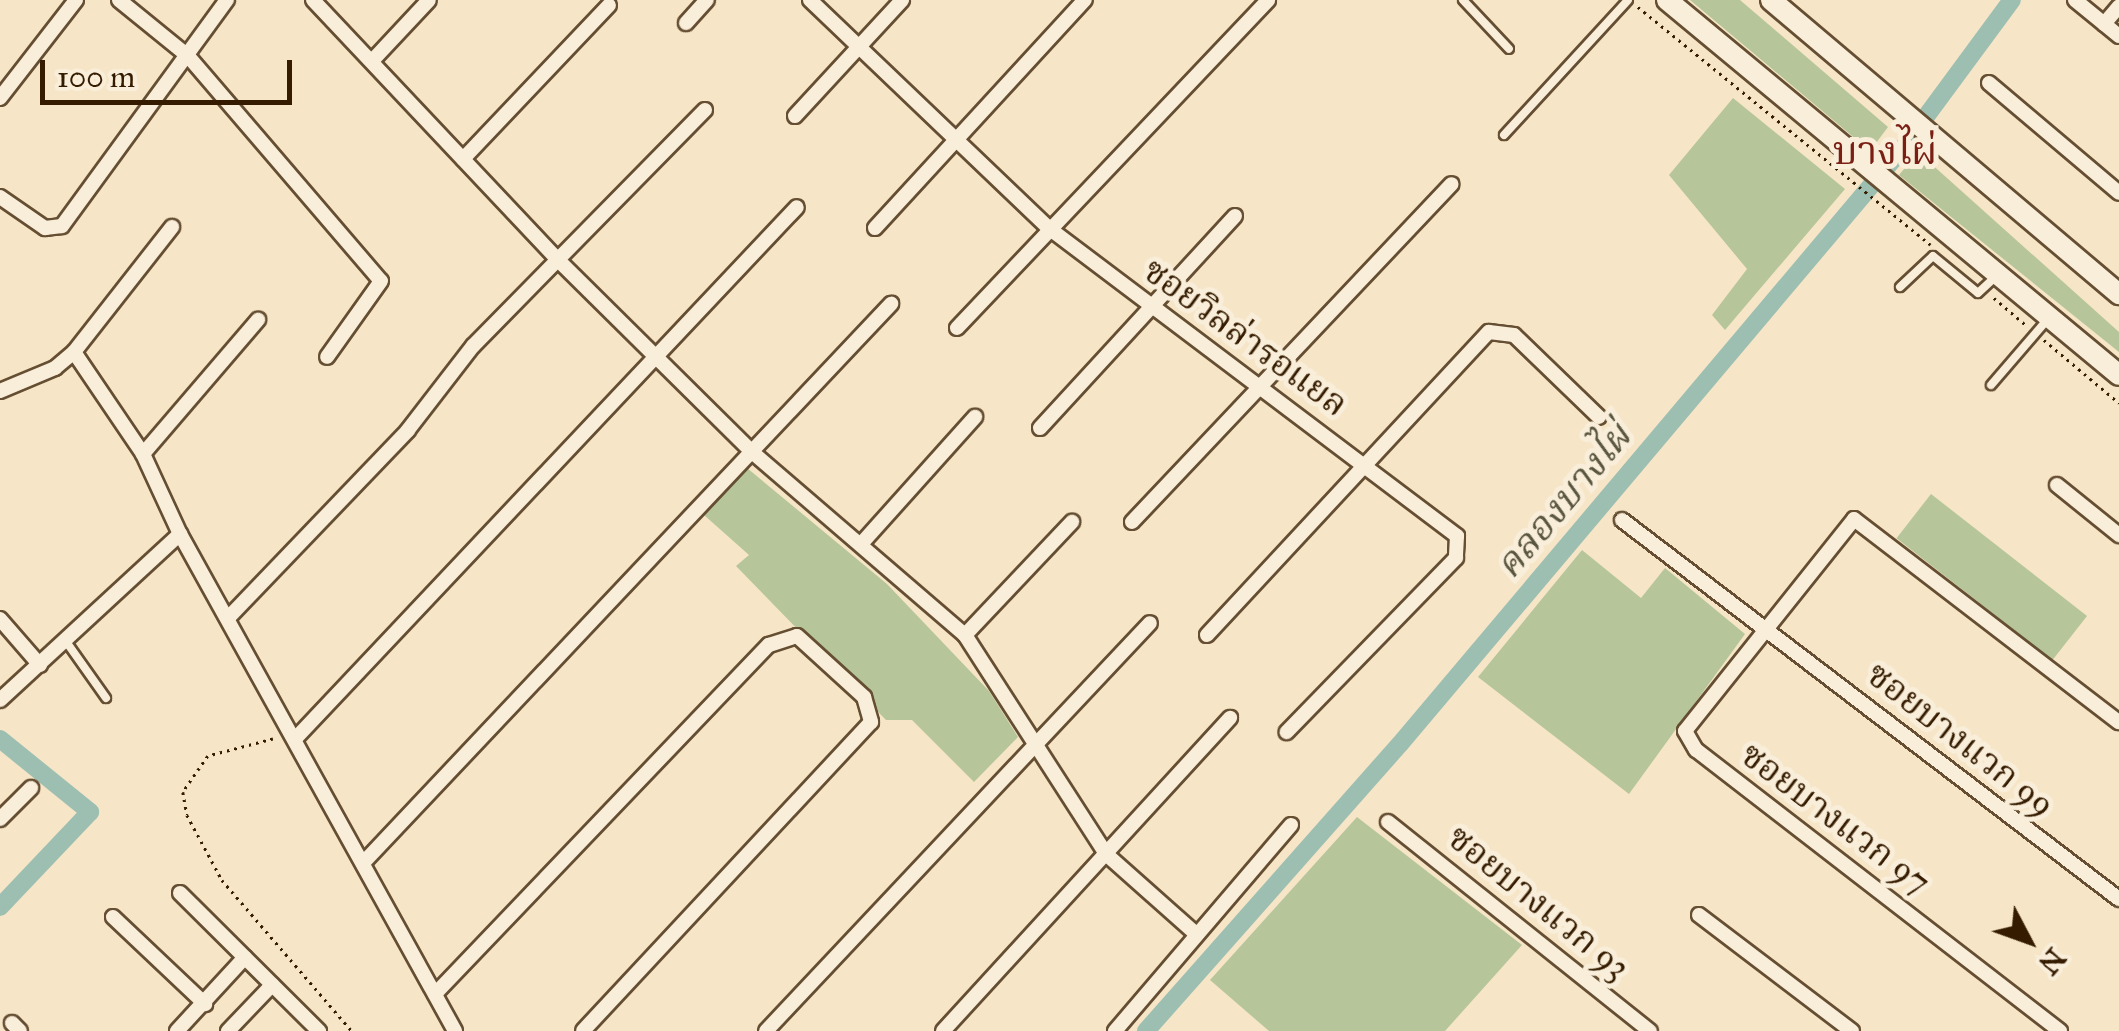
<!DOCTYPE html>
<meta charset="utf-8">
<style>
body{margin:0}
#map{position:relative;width:2119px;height:1031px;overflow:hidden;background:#f6e5c6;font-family:"IM FELL Great Primer","Noto Serif Thai",serif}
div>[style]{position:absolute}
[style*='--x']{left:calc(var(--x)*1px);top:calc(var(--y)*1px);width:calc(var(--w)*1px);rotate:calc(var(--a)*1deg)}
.green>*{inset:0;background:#b6c69a;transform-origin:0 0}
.canal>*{height:18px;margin:-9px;padding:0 9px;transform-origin:9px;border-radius:9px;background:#9dbfb2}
.path>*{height:2.5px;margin-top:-1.25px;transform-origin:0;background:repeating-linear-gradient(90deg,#351c00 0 2.5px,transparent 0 7.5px)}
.roads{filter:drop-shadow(2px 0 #654e32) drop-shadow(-2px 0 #654e32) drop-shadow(0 2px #654e32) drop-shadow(0 -2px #654e32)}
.service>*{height:8px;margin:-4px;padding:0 4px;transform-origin:4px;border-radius:4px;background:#f9eeda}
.minor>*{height:14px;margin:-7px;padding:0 7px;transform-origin:7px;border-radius:7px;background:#f9eeda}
.secondary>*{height:20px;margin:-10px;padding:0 10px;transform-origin:10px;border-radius:10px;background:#f9eeda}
span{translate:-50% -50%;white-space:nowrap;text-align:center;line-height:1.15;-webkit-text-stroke:10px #f9eeda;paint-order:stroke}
.street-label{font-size:35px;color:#351c00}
.water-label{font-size:38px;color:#59553e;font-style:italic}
.quarter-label{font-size:40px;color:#7a1f14}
.north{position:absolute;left:1979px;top:891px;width:100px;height:100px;-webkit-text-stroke:8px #f9eeda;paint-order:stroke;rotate:131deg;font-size:28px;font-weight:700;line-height:40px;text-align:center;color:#351c00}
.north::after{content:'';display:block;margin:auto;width:35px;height:45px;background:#351c00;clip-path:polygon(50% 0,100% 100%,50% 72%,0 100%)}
.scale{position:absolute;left:40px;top:60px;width:252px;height:45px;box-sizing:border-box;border:5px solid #351c00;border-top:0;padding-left:12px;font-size:30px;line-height:35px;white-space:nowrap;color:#351c00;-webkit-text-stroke:8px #f9eeda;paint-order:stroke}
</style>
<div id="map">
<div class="green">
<div style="clip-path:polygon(1690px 0,1740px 0,1888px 127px,1870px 151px)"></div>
<div style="clip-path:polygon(1733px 98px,1845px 189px,1725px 330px,1712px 315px,1747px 269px,1669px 175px)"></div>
<div style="clip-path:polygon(1918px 152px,2119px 332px,2119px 352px,1899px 175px)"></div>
<div style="clip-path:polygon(747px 468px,887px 584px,989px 691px,1018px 737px,974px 782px,912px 720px,886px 720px,736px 566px,749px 555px,704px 515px)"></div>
<div style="left:1931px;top:494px;width:198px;height:56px;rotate:38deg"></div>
<div style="clip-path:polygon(1582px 550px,1641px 598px,1665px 568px,1745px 634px,1629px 794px,1478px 677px)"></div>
<div style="clip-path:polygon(1357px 817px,1522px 945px,1445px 1031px,1269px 1031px,1210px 980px)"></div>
</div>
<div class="canal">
<div style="--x:0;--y:739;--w:116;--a:39"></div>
<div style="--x:90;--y:812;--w:131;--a:133.5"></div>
<div style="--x:1146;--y:1031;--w:383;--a:-48.5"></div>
<div style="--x:1400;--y:744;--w:778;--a:-49.85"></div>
<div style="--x:1902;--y:149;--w:185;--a:-53.6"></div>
</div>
<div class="path">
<div style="--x:1638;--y:7;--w:377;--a:39.1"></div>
<div style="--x:1994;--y:298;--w:42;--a:40.2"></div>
<div style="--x:2044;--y:340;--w:98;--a:40"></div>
<div style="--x:273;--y:739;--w:67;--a:165.3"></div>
<div style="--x:208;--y:756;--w:44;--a:124.8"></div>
<div style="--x:183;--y:792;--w:23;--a:80"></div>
<div style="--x:187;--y:815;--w:74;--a:61.7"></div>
<div style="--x:222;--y:880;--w:199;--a:49.3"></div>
</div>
<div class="roads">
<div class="service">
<div style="--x:1463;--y:0;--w:67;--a:46.8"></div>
<div style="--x:1504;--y:135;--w:183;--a:-47.4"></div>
<div style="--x:1900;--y:287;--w:45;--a:-43.2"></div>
<div style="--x:1933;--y:256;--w:58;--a:39.4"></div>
<div style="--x:1978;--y:293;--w:23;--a:-43"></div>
<div style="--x:1991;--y:385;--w:86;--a:-49.3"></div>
<div style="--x:65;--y:640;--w:71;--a:54.7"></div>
</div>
<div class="minor">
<div style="--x:119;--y:0;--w:89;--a:39.1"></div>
<div style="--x:188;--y:56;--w:296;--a:49.4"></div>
<div style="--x:381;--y:281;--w:93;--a:125.4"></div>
<div style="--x:313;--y:0;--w:359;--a:46.7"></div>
<div style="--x:559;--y:261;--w:270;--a:44.7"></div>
<div style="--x:751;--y:451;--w:282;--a:40.7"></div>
<div style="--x:965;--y:635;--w:262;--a:57.2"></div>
<div style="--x:1107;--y:855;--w:120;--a:41.6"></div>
<div style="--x:810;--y:0;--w:332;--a:43.7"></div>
<div style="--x:1050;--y:229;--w:510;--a:37.03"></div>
<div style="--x:1457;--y:536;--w:22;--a:93"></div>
<div style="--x:1456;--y:558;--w:243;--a:134.2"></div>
<div style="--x:2075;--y:0;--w:57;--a:39.3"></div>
<div style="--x:686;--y:23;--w:31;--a:-48"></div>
<div style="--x:2104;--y:24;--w:23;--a:-50"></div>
<div style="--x:372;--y:61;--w:83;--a:-46.9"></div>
<div style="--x:1989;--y:83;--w:170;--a:40.2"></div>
<div style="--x:0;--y:98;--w:124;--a:-52.2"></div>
<div style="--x:795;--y:116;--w:158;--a:-47.3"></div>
<div style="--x:463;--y:159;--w:212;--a:-46.5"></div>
<div style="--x:0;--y:197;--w:55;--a:34.6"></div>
<div style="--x:45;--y:228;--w:17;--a:-7"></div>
<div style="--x:62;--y:226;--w:280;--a:-53.9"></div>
<div style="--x:875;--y:228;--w:310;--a:-47.4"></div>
<div style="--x:957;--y:328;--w:452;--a:-46.5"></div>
<div style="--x:74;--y:352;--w:123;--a:55.9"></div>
<div style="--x:143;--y:454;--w:88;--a:65.2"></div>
<div style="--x:180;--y:534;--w:568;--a:61.04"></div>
<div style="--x:0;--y:391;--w:60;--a:-22.7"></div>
<div style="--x:55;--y:368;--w:25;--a:-40"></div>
<div style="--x:74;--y:352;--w:159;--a:-51.9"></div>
<div style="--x:1040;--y:428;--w:288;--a:-47.4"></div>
<div style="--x:143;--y:454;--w:177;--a:-49.4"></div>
<div style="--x:2057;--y:485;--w:80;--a:38.9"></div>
<div style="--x:1622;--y:520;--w:625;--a:37.33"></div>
<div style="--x:1132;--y:522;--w:465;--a:-46.6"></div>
<div style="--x:861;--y:544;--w:171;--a:-48.1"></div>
<div style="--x:228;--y:618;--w:260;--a:-46.2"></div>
<div style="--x:408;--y:430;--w:106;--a:-52.3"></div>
<div style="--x:473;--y:346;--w:331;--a:-45.5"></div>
<div style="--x:0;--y:619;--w:61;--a:49"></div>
<div style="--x:965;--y:635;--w:156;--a:-46.6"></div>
<div style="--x:1207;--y:635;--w:414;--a:-47.1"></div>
<div style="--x:1489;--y:332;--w:25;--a:7"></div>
<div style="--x:1514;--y:335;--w:118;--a:44"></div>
<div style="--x:0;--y:700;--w:245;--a:-42.7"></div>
<div style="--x:295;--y:739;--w:731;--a:-46.66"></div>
<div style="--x:0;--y:819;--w:44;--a:-45"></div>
<div style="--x:1388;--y:822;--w:335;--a:38.6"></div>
<div style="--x:364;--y:862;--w:768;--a:-46.64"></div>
<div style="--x:180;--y:893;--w:196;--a:44.8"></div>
<div style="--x:1699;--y:915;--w:192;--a:37.2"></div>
<div style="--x:113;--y:917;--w:127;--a:43.4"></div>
<div style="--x:435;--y:994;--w:483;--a:-46.3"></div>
<div style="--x:769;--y:645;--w:29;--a:-18"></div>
<div style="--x:797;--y:636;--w:91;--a:42.3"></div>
<div style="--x:864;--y:697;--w:26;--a:74"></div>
<div style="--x:871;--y:722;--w:422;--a:133"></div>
<div style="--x:12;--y:1023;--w:11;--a:45"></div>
<div style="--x:177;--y:1031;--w:100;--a:-47.4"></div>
<div style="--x:228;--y:1031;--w:64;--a:-46.3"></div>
<div style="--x:766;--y:1031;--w:560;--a:-46.74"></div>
<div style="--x:943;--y:1031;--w:425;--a:-47.5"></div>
<div style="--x:1115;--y:1031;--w:271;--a:-49.5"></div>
<div style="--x:2060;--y:1031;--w:460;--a:-142.3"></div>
<div style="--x:1696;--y:750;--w:22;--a:-120"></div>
<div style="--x:1685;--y:731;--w:271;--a:-51.4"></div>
<div style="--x:1854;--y:519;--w:334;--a:37.5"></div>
</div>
<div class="secondary">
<div style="--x:1667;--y:0;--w:587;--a:39.68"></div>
<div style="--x:1771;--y:0;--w:456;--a:40.2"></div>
</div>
</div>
<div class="street-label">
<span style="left:1245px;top:338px;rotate:36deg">ซอยวิลล่ารอแยล</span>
<span style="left:1960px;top:740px;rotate:38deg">ซอยบางแวก 99</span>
<span style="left:1835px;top:819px;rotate:37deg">ซอยบางแวก 97</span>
<span style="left:1538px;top:903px;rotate:39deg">ซอยบางแวก 93</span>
</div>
<div class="water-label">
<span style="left:1563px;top:501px;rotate:-50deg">คลองบางไผ่</span>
</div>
<div class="quarter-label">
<span style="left:1885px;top:151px">บางไผ่</span>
</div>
<div class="north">N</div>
<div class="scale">100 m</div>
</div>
